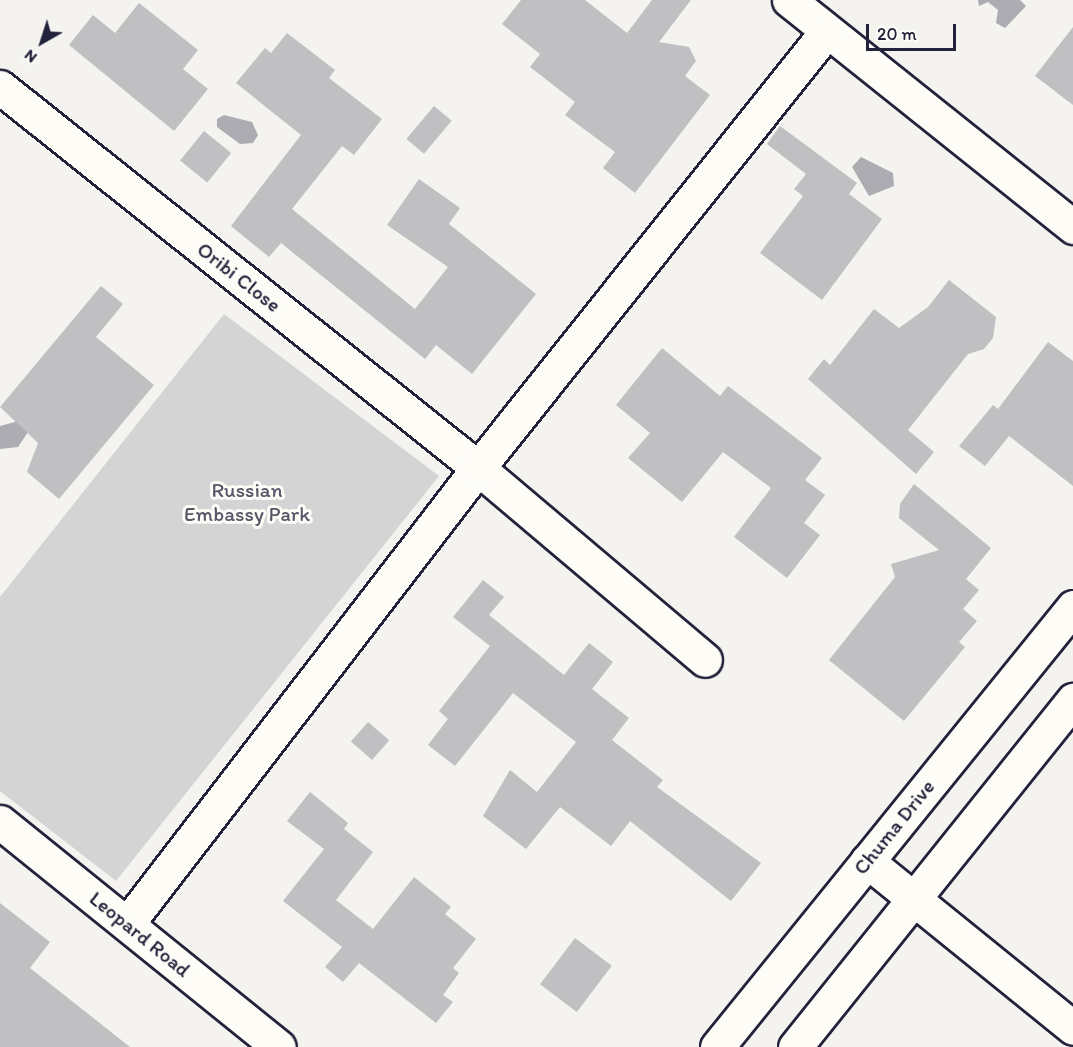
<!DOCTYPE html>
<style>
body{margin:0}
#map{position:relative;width:1073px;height:1047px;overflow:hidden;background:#f4f3ef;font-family:Itim,sans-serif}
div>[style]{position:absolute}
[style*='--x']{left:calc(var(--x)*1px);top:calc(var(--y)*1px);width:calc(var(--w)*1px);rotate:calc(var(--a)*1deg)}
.green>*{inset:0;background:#d5d4d5}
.water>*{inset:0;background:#acacb2}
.building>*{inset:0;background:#c0bfc2;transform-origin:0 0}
.roads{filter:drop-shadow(2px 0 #22223b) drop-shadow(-2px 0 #22223b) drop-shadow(0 2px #22223b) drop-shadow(0 -2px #22223b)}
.street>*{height:33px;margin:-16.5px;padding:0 16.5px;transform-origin:16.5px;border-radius:16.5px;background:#fdfcf7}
.secondary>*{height:33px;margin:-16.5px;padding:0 16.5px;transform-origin:16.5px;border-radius:16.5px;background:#fdfcf7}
span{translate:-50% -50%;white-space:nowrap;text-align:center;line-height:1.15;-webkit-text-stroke:6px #fdfcf7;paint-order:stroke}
.street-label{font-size:21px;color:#22223b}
.park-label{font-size:21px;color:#585769}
.north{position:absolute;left:12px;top:12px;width:60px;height:60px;-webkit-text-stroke:4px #fdfcf7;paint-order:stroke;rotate:219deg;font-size:16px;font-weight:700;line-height:24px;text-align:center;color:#22223b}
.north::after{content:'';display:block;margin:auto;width:21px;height:27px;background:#22223b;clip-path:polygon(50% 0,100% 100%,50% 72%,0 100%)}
.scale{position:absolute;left:866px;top:24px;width:90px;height:27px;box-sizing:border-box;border:3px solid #22223b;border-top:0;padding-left:8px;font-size:18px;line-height:21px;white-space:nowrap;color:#22223b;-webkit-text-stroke:4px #fdfcf7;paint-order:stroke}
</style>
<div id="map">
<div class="green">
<div style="clip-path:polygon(224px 314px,439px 476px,116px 881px,0 791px,0 597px)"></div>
</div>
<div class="water">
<div style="clip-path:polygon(978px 0,1020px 0,1026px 6px,1005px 28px,996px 23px,998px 10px,988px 2px,979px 6px)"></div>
<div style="clip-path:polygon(224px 115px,252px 122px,258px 135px,253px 143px,240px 144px,217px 127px,217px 119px)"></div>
<div style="clip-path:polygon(861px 157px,893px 173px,894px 186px,869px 196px,852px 167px)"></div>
<div style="clip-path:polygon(26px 419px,32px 426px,18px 447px,0 449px,0 426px)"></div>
</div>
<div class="building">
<div style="clip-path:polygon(521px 0,585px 0,627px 33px,652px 0,691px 0,659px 42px,689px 47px,696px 61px,685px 76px,710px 95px,635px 193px,603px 168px,615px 152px,565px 115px,575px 102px,530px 67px,540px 54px,502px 24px)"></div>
<div style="clip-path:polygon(139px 3px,198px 50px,183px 69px,208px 89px,174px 131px,69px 45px,93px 15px,115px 33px)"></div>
<div style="clip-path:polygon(1073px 27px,1073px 105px,1035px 76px)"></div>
<div style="clip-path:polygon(287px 33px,335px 70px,329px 78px,382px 119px,354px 155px,342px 146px,292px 209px,415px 309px,448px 267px,387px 225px,419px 179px,460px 208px,449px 224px,536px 294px,472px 374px,436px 345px,425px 359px,281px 243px,269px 257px,231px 226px,301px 135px,236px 83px,265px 48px,271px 53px)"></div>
<div style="left:434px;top:106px;width:23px;height:43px;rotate:40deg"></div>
<div style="clip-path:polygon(780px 126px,857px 183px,849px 194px,882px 219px,822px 300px,760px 253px,803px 196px,794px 189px,806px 174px,767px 144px)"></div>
<div style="left:204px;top:131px;width:35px;height:38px;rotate:39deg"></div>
<div style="clip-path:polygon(949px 280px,996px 317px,993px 338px,984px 349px,968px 354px,908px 430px,934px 452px,916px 474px,808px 379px,824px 359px,830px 365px,874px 309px,899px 328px,928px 307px)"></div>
<div style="clip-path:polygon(101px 286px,123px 304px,96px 337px,154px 385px,59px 499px,27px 472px,38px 443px,0 407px)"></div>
<div style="clip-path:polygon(1048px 342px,1073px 361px,1073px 486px,1009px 436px,985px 466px,959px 446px,993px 405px,998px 409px)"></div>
<div style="clip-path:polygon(662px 348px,720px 396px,728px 386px,822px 458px,805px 480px,825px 495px,804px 523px,820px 535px,787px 578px,734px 537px,771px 488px,723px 452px,682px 502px,628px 458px,650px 433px,616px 405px)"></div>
<div style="clip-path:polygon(914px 484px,991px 548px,966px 579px,979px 590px,963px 609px,977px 621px,959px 642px,965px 647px,904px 721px,829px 660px,895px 577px,891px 564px,939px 550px,899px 518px,900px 504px)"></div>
<div style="clip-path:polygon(483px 580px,504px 597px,489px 615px,564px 675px,589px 643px,613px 662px,592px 689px,629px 718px,612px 740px,663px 780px,657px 787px,761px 863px,731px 901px,630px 821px,611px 846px,560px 807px,526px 849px,483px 816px,510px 770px,537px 792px,576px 742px,513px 693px,455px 766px,428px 745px,448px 719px,439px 711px,490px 646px,453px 617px)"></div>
<div style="left:368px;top:722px;width:28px;height:26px;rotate:41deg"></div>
<div style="clip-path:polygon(310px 792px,348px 823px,344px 829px,373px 852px,336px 900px,373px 929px,414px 877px,451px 907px,445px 914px,476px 939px,453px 968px,459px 973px,443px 995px,453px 1002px,436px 1023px,359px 963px,343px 982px,325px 967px,342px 947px,283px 901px,324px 849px,287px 821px)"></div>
<div style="clip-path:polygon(0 903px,50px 942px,30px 968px,130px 1047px,0 1047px)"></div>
<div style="left:575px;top:938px;width:46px;height:58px;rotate:37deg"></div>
</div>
<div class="roads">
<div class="street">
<div style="--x:789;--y:0;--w:364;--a:38.6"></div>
<div style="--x:0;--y:87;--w:611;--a:38.56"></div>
<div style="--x:478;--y:468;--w:297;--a:40.2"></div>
<div style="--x:0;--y:822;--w:358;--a:38.9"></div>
<div style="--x:867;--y:861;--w:265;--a:39"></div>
<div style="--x:127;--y:924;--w:575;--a:-52.41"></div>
<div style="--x:478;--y:468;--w:559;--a:-51.39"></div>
</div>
<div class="secondary">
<div style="--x:717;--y:1047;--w:566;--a:-51.02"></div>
<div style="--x:795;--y:1047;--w:445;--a:-51.3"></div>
</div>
</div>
<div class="street-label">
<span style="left:239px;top:277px;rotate:38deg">Oribi Close</span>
<span style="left:894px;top:827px;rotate:-51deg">Chuma Drive</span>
<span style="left:140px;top:934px;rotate:39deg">Leopard Road</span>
</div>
<div class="park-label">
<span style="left:247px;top:502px">Russian<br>Embassy Park</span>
</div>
<div class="north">N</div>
<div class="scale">20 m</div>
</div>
